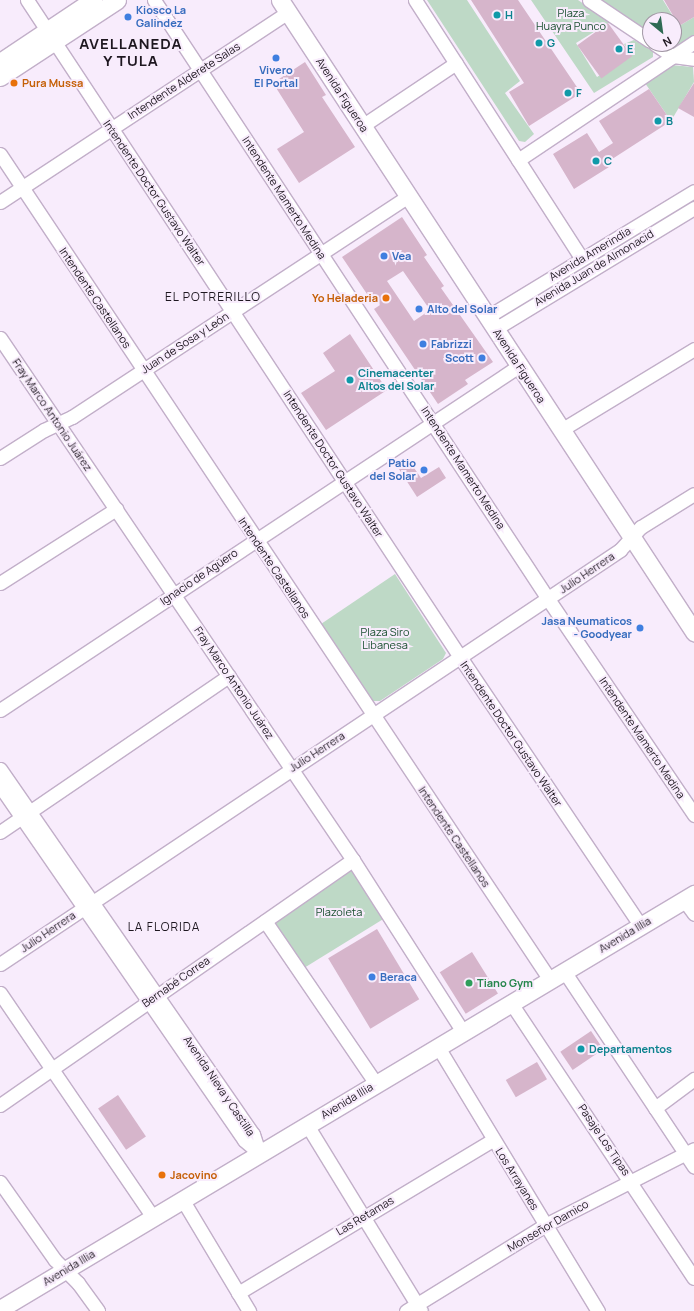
<!DOCTYPE html>
<meta charset="utf-8">
<style>
body{margin:0}
#map{position:relative;width:694px;height:1311px;overflow:hidden;background:#f8ecfc;font-family:Manrope,sans-serif}
div>[style]{position:absolute}
[style*='--x']{left:calc(var(--x)*1px);top:calc(var(--y)*1px);width:calc(var(--w)*1px);rotate:calc(var(--a)*1deg)}
.green>*{inset:0;background:#bed9c6}
.building>*{inset:0;background:#d6b5cb;transform-origin:0 0}
.roads{filter:drop-shadow(1px 0 #c2afc9) drop-shadow(-1px 0 #c2afc9) drop-shadow(0 1px #c2afc9) drop-shadow(0 -1px #c2afc9)}
.minor>*{height:13px;margin:-6.5px;padding:0 6.5px;transform-origin:6.5px;border-radius:6.5px;background:#fff}
.major>*{height:17px;margin:-8.5px;padding:0 8.5px;transform-origin:8.5px;border-radius:8.5px;background:#fff}
.dots>*{width:11px;height:11px;translate:-50% -50%;box-sizing:border-box;border:2px solid #f8ecfc;border-radius:50%}
span{translate:-50% -50%;white-space:nowrap;text-align:center;line-height:1.15;-webkit-text-stroke:4px #f8ecfc;paint-order:stroke}
.shop-label{font-size:11px;color:#366cbe;font-weight:700}
.left{translate:0 -50%;text-align:left}
.right{translate:-100% -50%;text-align:right}
.park-label{font-size:11px;color:#1c5132}
.culture-label{font-size:11px;color:#0d838f;font-weight:700}
.street-label{font-size:11px;color:#1e1720}
.food-label{font-size:11px;color:#c56008;font-weight:700}
.leisure-label{font-size:11px;color:#27864d;font-weight:700}
.neighbourhood-label{font-size:12px;color:#1e1720;letter-spacing:1px}
.district-label{font-size:15px;color:#1e1720;font-weight:700;letter-spacing:1px}
.north{position:absolute;left:642px;top:12px;width:40px;height:40px;box-sizing:border-box;background:#f8ecfc;border:1px solid #a197a4;border-radius:50%;rotate:151deg;font-size:11px;font-weight:700;line-height:16px;text-align:center;color:#1e1720}
.north::after{content:'';display:block;margin:auto;width:14px;height:18px;background:#2f6a54;clip-path:polygon(50% 0,100% 100%,50% 72%,0 100%)}
</style>
<div id="map">
<div class="green">
<div style="clip-path:polygon(427px 0,467px 0,520px 81px,505px 93px,534px 134px,525px 142px,519px 141px)"></div>
<div style="clip-path:polygon(531px 0,578px 0,610px 22px,576px 43px,597px 77px,631px 56px,624px 44px,634px 40px,653px 51px,653px 57px,594px 93px)"></div>
<div style="clip-path:polygon(589px 0,663px 0,679px 26px,694px 17px,694px 42px,673px 56px,655px 44px,674px 44px,674px 20px,650px 20px,650px 41px)"></div>
<div style="clip-path:polygon(671px 65px,693px 67px,694px 82px,671px 121px,645px 83px)"></div>
<div style="clip-path:polygon(395px 574px,446px 653px,443px 659px,380px 701px,373px 701px,321px 624px)"></div>
<div style="clip-path:polygon(347px 870px,354px 871px,385px 918px,304px 968px,275px 922px)"></div>
</div>
<div class="building">
<div style="clip-path:polygon(471px 0,518px 0,581px 93px,529px 126px,509px 92px,524px 83px)"></div>
<div style="clip-path:polygon(664px 0,694px 0,694px 17px,679px 26px)"></div>
<div style="left:608px;top:23px;width:41px;height:38px;rotate:54deg"></div>
<div style="clip-path:polygon(305px 62px,326px 95px,322px 97px,355px 147px,299px 183px,277px 149px,304px 132px,273px 83px)"></div>
<div style="clip-path:polygon(694px 83px,694px 117px,678px 108px)"></div>
<div style="clip-path:polygon(649px 89px,671px 121px,606px 163px,609px 167px,574px 189px,553px 154px,587px 133px,599px 152px,613px 143px,599px 121px)"></div>
<div style="clip-path:polygon(evenodd,402px 217px,427px 255px,424px 257px,444px 286px,441px 288px,493px 362px,465px 380px,468px 384px,438px 404px,374px 309px,380px 305px,371px 292px,367px 294px,342px 257px,402px 217px,403px 271px,430px 310px,414px 321px,387px 281px,403px 271px)"></div>
<div style="clip-path:polygon(350px 334px,387px 390px,326px 430px,301px 393px,335px 371px,323px 353px)"></div>
<div style="clip-path:polygon(408px 459px,421px 478px,439px 467px,446px 478px,417px 497px,397px 466px)"></div>
<div style="left:377px;top:929px;width:82px;height:57px;rotate:59deg"></div>
<div style="left:472px;top:952px;width:49px;height:38px;rotate:58deg"></div>
<div style="left:591px;top:1031px;width:22px;height:37px;rotate:56deg"></div>
<div style="left:537px;top:1062px;width:20px;height:36px;rotate:60deg"></div>
<div style="left:118px;top:1095px;width:50px;height:24px;rotate:56deg"></div>
</div>
<div class="roads">
<div class="minor">
<div style="--x:27;--y:0;--w:787;--a:56.61"></div>
<div style="--x:460;--y:657;--w:324;--a:56.1"></div>
<div style="--x:154;--y:0;--w:717;--a:56.66"></div>
<div style="--x:548;--y:599;--w:261;--a:55.9"></div>
<div style="--x:415;--y:0;--w:308;--a:57.2"></div>
<div style="--x:589;--y:0;--w:73;--a:33.9"></div>
<div style="--x:655;--y:44;--w:22;--a:34"></div>
<div style="--x:673;--y:56;--w:21;--a:8"></div>
<div style="--x:362;--y:126;--w:113;--a:-33.8"></div>
<div style="--x:0;--y:154;--w:992;--a:56.34"></div>
<div style="--x:518;--y:160;--w:212;--a:-33.8"></div>
<div style="--x:0;--y:202;--w:345;--a:-33.4"></div>
<div style="--x:487;--y:317;--w:242;--a:-31.3"></div>
<div style="--x:495;--y:329;--w:233;--a:-31.3"></div>
<div style="--x:0;--y:338;--w:630;--a:55.93"></div>
<div style="--x:353;--y:860;--w:204;--a:57.4"></div>
<div style="--x:561;--y:430;--w:156;--a:-31.3"></div>
<div style="--x:0;--y:458;--w:52;--a:-32.5"></div>
<div style="--x:44;--y:430;--w:31;--a:-25"></div>
<div style="--x:72;--y:417;--w:401;--a:-33.3"></div>
<div style="--x:0;--y:583;--w:138;--a:-32.5"></div>
<div style="--x:0;--y:710;--w:623;--a:-33.54"></div>
<div style="--x:0;--y:769;--w:444;--a:55.3"></div>
<div style="--x:253;--y:1134;--w:20;--a:72"></div>
<div style="--x:0;--y:786;--w:430;--a:55.4"></div>
<div style="--x:244;--y:1140;--w:20;--a:41"></div>
<div style="--x:0;--y:832;--w:277;--a:-34.3"></div>
<div style="--x:684;--y:900;--w:17;--a:54"></div>
<div style="--x:265;--y:921;--w:197;--a:55.7"></div>
<div style="--x:0;--y:964;--w:746;--a:-33.73"></div>
<div style="--x:620;--y:550;--w:31;--a:-48"></div>
<div style="--x:641;--y:527;--w:62;--a:-31.9"></div>
<div style="--x:564;--y:971;--w:235;--a:56.4"></div>
<div style="--x:0;--y:993;--w:271;--a:55.7"></div>
<div style="--x:511;--y:1003;--w:330;--a:56.4"></div>
<div style="--x:438;--y:1047;--w:309;--a:58.8"></div>
<div style="--x:0;--y:1105;--w:430;--a:-34.8"></div>
<div style="--x:655;--y:1108;--w:49;--a:-36.6"></div>
<div style="--x:307;--y:1125;--w:218;--a:58.5"></div>
<div style="--x:0;--y:1182;--w:95;--a:54.8"></div>
<div style="--x:55;--y:1260;--w:33;--a:45"></div>
<div style="--x:78;--y:1283;--w:34;--a:54"></div>
<div style="--x:182;--y:1199;--w:131;--a:59.1"></div>
<div style="--x:238;--y:1293;--w:297;--a:-31"></div>
<div style="--x:406;--y:1311;--w:163;--a:-31.7"></div>
<div style="--x:545;--y:1225;--w:167;--a:-27"></div>
</div>
<div class="major">
<div style="--x:280;--y:0;--w:756;--a:56.77"></div>
<div style="--x:0;--y:62;--w:112;--a:-33.7"></div>
<div style="--x:0;--y:77;--w:140;--a:-33.3"></div>
<div style="--x:0;--y:1309;--w:809;--a:-30.88"></div>
</div>
</div>
<div class="dots">
<div style="left:497px;top:15px;background:#0f9aa8"></div>
<div style="left:128px;top:17px;background:#3f7fe0"></div>
<div style="left:539px;top:43px;background:#0f9aa8"></div>
<div style="left:619px;top:49px;background:#0f9aa8"></div>
<div style="left:276px;top:58px;background:#3f7fe0"></div>
<div style="left:14px;top:83px;background:#e8710a"></div>
<div style="left:568px;top:93px;background:#0f9aa8"></div>
<div style="left:658px;top:121px;background:#0f9aa8"></div>
<div style="left:596px;top:161px;background:#0f9aa8"></div>
<div style="left:384px;top:256px;background:#3f7fe0"></div>
<div style="left:386px;top:298px;background:#e8710a"></div>
<div style="left:419px;top:309px;background:#3f7fe0"></div>
<div style="left:423px;top:344px;background:#3f7fe0"></div>
<div style="left:482px;top:358px;background:#3f7fe0"></div>
<div style="left:350px;top:380px;background:#0f9aa8"></div>
<div style="left:424px;top:470px;background:#3f7fe0"></div>
<div style="left:640px;top:628px;background:#3f7fe0"></div>
<div style="left:372px;top:977px;background:#3f7fe0"></div>
<div style="left:469px;top:983px;background:#2e9e5b"></div>
<div style="left:581px;top:1049px;background:#0f9aa8"></div>
<div style="left:162px;top:1175px;background:#e8710a"></div>
</div>
<div class="shop-label">
<span class="left" style="left:136px;top:17px">Kiosco La<br>Galindez</span>
<span style="left:276px;top:77px">Vivero<br>El Portal</span>
<span class="left" style="left:392px;top:256px">Vea</span>
<span class="left" style="left:427px;top:309px">Alto del Solar</span>
<span class="left" style="left:431px;top:344px">Fabrizzi</span>
<span class="right" style="left:474px;top:358px">Scott</span>
<span class="right" style="left:416px;top:470px">Patio<br>del Solar</span>
<span class="right" style="left:632px;top:628px">Jasa Neumaticos<br>- Goodyear</span>
<span class="left" style="left:380px;top:977px">Beraca</span>
</div>
<div class="park-label">
<span style="left:571px;top:20px">Plaza<br>Huayra Punco</span>
<span style="left:385px;top:639px">Plaza Siro<br>Libanesa</span>
<span style="left:339px;top:912px">Plazoleta</span>
</div>
<div class="culture-label">
<span class="left" style="left:505px;top:15px">H</span>
<span class="left" style="left:547px;top:43px">G</span>
<span class="left" style="left:627px;top:49px">E</span>
<span class="left" style="left:576px;top:93px">F</span>
<span class="left" style="left:666px;top:121px">B</span>
<span class="left" style="left:604px;top:161px">C</span>
<span class="left" style="left:358px;top:380px">Cinemacenter<br>Altos del Solar</span>
<span class="left" style="left:589px;top:1049px">Departamentos</span>
</div>
<div class="street-label">
<span style="left:184px;top:81px;rotate:-33deg">Intendente Alderete Salas</span>
<span style="left:342px;top:95px;rotate:57deg">Avenida Figueroa</span>
<span style="left:154px;top:193px;rotate:56deg">Intendente Doctor Gustavo Walter</span>
<span style="left:284px;top:198px;rotate:57deg">Intendente Mamerto Medina</span>
<span style="left:590px;top:254px;rotate:-31deg">Avenida Amerindia</span>
<span style="left:594px;top:268px;rotate:-31deg">Avenida Juan de Almonacid</span>
<span style="left:95px;top:298px;rotate:56deg">Intendente Castellanos</span>
<span style="left:185px;top:343px;rotate:-33deg">Juan de Sosa y León</span>
<span style="left:519px;top:366px;rotate:57deg">Avenida Figueroa</span>
<span style="left:52px;top:415px;rotate:56deg">Fray Marco Antonio Juárez</span>
<span style="left:333px;top:464px;rotate:57deg">Intendente Doctor Gustavo Walter</span>
<span style="left:463px;top:468px;rotate:57deg">Intendente Mamerto Medina</span>
<span style="left:274px;top:568px;rotate:56deg">Intendente Castellanos</span>
<span style="left:587px;top:573px;rotate:-34deg">Julio Herrera</span>
<span style="left:199px;top:577px;rotate:-34deg">Ignacio de Agüero</span>
<span style="left:234px;top:683px;rotate:56deg">Fray Marco Antonio Juárez</span>
<span style="left:511px;top:734px;rotate:56deg">Intendente Doctor Gustavo Walter</span>
<span style="left:642px;top:738px;rotate:56deg">Intendente Mamerto Medina</span>
<span style="left:317px;top:752px;rotate:-33deg">Julio Herrera</span>
<span style="left:454px;top:837px;rotate:56deg">Intendente Castellanos</span>
<span style="left:48px;top:932px;rotate:-34deg">Julio Herrera</span>
<span style="left:625px;top:935px;rotate:-31deg">Avenida Illia</span>
<span style="left:176px;top:982px;rotate:-35deg">Bernabé Correa</span>
<span style="left:219px;top:1086px;rotate:56deg">Avenida Nieva y Castilla</span>
<span style="left:347px;top:1101px;rotate:-31deg">Avenida Illia</span>
<span style="left:604px;top:1140px;rotate:56deg">Pasaje Los Tipas</span>
<span style="left:517px;top:1179px;rotate:58deg">Los Arrayanes</span>
<span style="left:365px;top:1216px;rotate:-31deg">Las Retamas</span>
<span style="left:548px;top:1226px;rotate:-30deg">Monseñor Damico</span>
<span style="left:69px;top:1268px;rotate:-31deg">Avenida Illia</span>
</div>
<div class="food-label">
<span class="left" style="left:22px;top:83px">Pura Mussa</span>
<span class="right" style="left:378px;top:298px">Yo Heladeria</span>
<span class="left" style="left:170px;top:1175px">Jacovino</span>
</div>
<div class="leisure-label">
<span class="left" style="left:477px;top:983px">Tiano Gym</span>
</div>
<div class="neighbourhood-label">
<span style="left:213px;top:297px">EL POTRERILLO</span>
<span style="left:164px;top:927px">LA FLORIDA</span>
</div>
<div class="district-label">
<span style="left:131px;top:52px">AVELLANEDA<br>Y TULA</span>
</div>
<div class="north">N</div>
</div>
